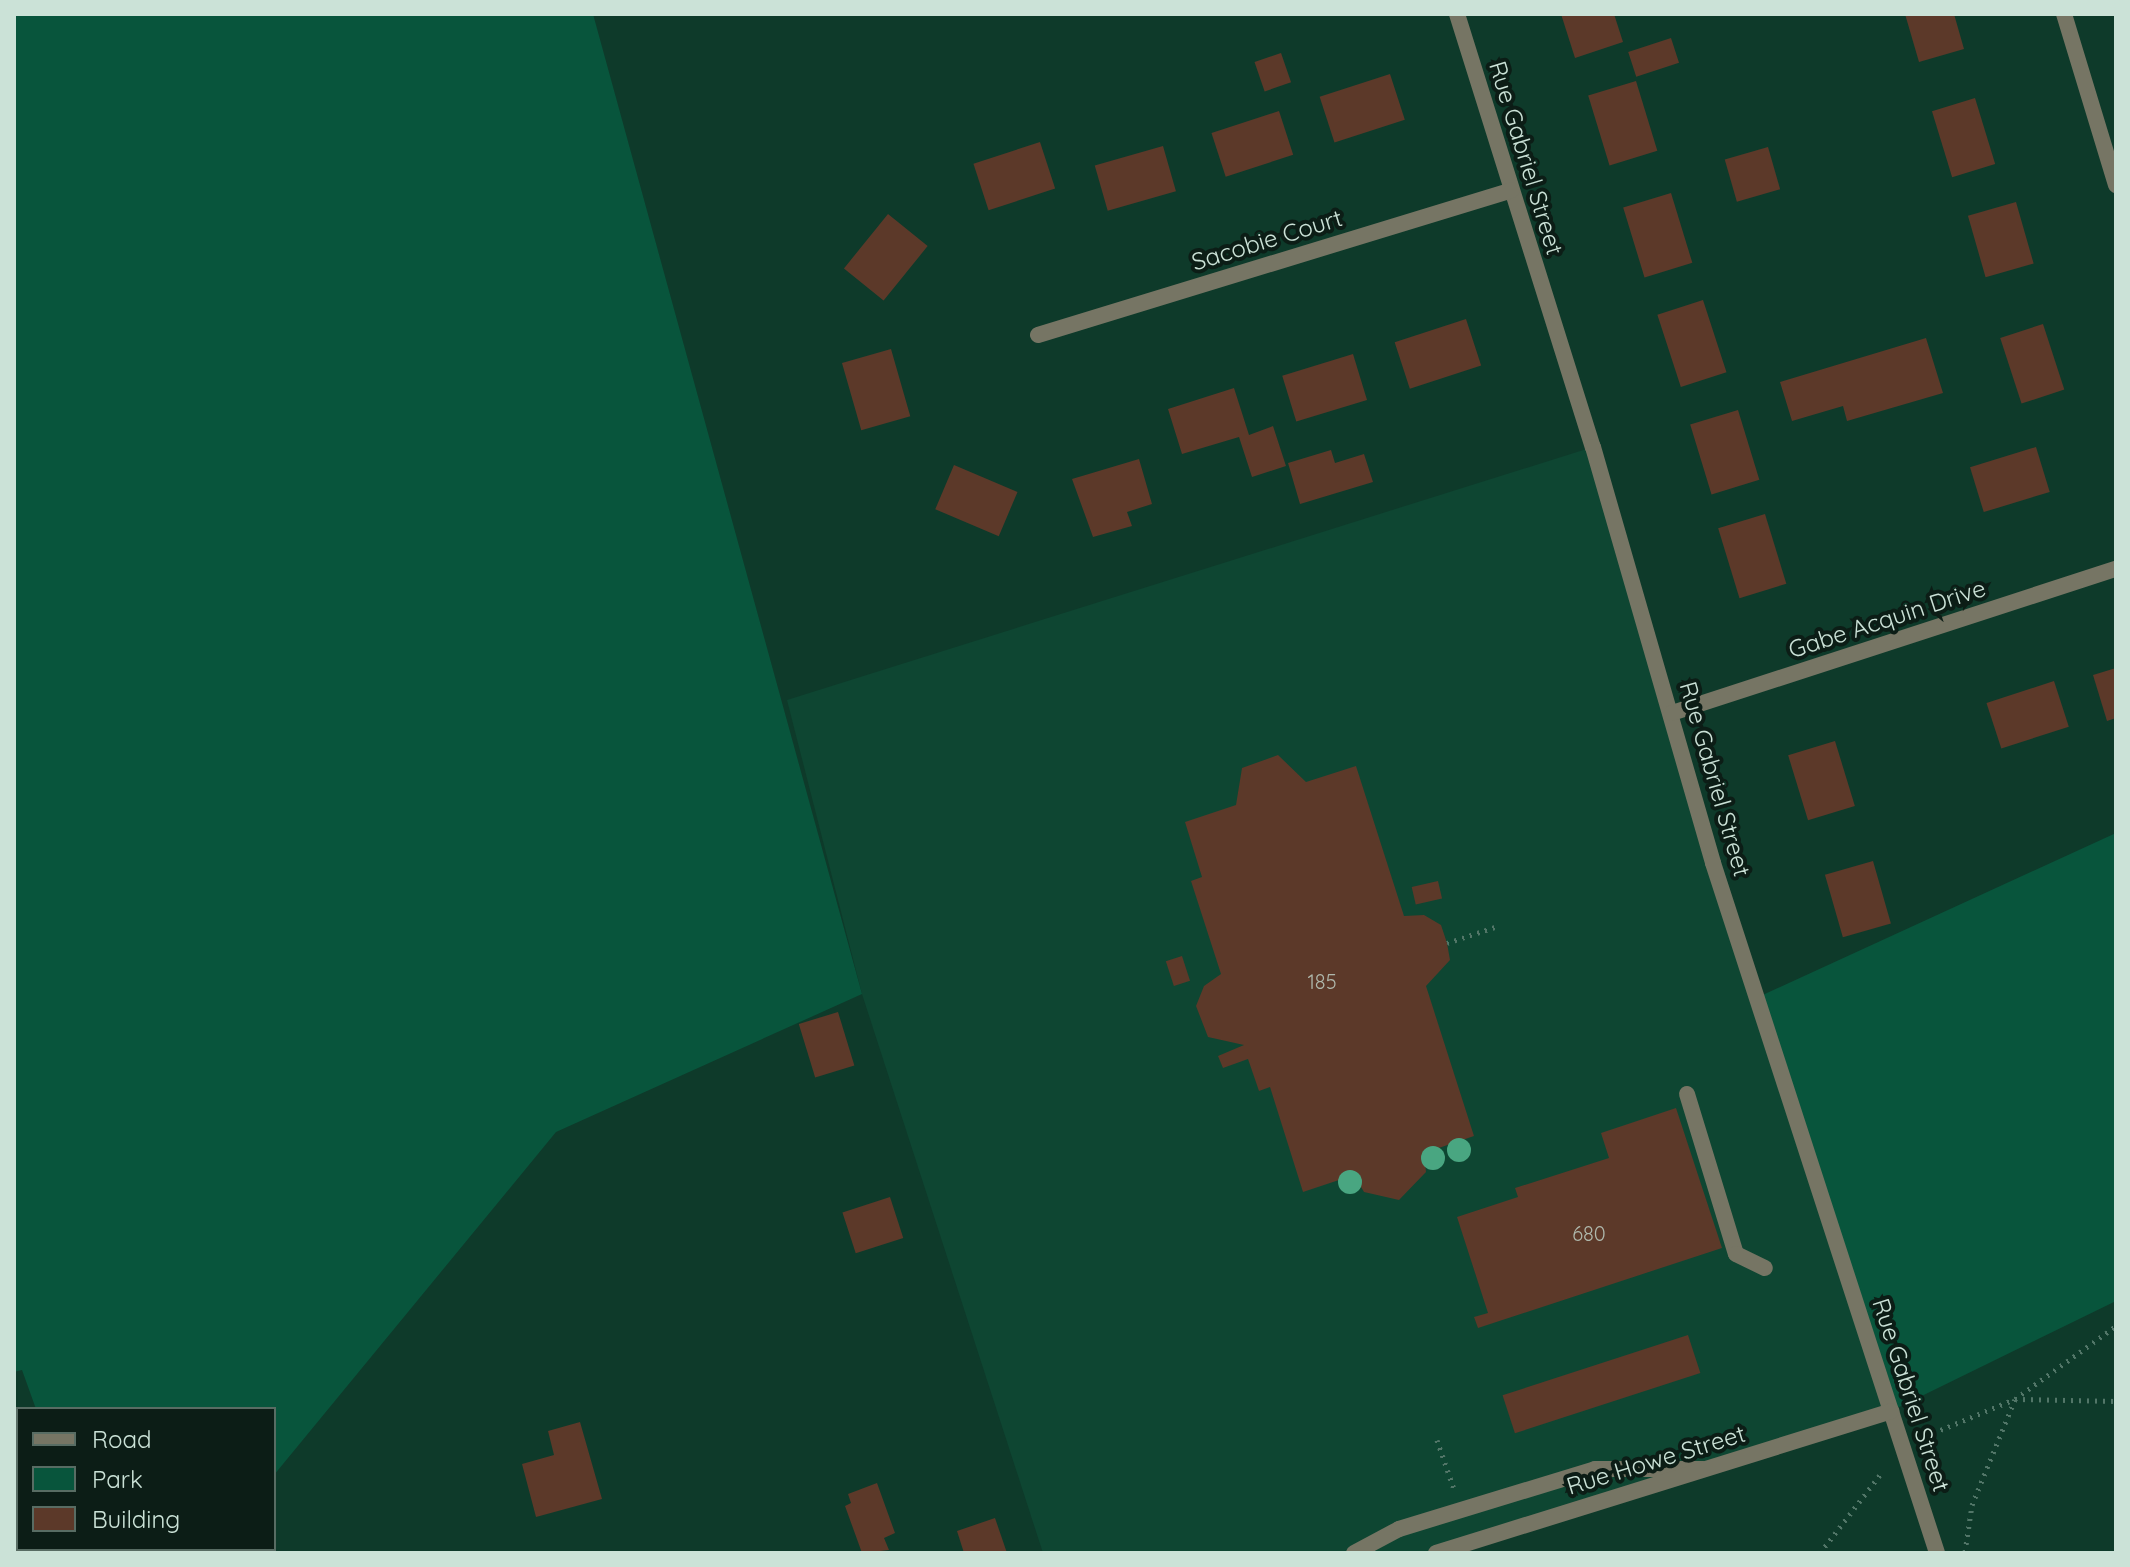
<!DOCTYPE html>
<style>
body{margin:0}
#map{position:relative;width:2130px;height:1567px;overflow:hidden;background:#0e3a2a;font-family:Quicksand,sans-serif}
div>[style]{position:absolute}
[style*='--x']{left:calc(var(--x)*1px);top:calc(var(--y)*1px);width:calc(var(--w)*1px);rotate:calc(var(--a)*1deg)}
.built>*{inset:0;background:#0e4632}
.green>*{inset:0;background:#08553c}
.building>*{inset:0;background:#5c3929;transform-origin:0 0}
.path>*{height:5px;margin-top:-2.5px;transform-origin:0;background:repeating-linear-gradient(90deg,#527668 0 2px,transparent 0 8px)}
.lane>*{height:16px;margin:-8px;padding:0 8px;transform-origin:8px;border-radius:8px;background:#767564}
.street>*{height:16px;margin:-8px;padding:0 8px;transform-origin:8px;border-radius:8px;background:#767564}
.trees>*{width:24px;height:24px;margin:-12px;border-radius:50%;background:#49a681}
span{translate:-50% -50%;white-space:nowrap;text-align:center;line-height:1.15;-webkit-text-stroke:8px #0c1d16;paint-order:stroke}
.number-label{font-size:20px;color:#afb8ac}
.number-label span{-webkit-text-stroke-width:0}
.street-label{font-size:24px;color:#cbe2d7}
.frame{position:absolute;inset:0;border:16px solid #cbe2d7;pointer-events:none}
.legend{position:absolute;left:16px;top:1407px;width:260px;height:144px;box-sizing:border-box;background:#0c1d16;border:2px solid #586c63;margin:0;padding:10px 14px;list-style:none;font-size:24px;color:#cbe2d7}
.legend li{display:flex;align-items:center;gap:16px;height:40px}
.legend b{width:40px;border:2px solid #586c63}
</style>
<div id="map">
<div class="built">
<div style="clip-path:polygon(1593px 447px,1891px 1411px,1436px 1553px,1043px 1553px,862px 994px,787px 700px)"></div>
</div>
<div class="green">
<div style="clip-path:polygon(14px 14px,593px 14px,862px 994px,556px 1132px,274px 1475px,274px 1409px,36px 1409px,22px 1370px,14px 1372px)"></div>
<div style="clip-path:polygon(2116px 833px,2116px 1301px,1891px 1411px,1756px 998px)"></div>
</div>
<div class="building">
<div style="clip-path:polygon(1561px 14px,1614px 14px,1623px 42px,1575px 58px)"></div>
<div style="clip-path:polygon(1905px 14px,1954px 14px,1964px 49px,1919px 62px)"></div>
<div style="left:1671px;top:38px;width:26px;height:45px;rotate:72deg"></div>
<div style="left:1281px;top:53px;width:31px;height:28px;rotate:71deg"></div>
<div style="left:1390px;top:74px;width:48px;height:74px;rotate:72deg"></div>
<div style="left:1636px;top:81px;width:73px;height:50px;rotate:73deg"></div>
<div style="left:1975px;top:98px;width:69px;height:45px;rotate:73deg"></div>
<div style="left:1279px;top:111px;width:46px;height:71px;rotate:72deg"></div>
<div style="left:1040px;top:142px;width:49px;height:70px;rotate:72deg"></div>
<div style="left:1163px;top:146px;width:47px;height:71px;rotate:74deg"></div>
<div style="left:1768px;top:147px;width:44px;height:45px;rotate:74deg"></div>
<div style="left:1671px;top:193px;width:73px;height:50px;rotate:73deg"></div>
<div style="left:2016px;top:202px;width:64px;height:50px;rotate:74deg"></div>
<div style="left:888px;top:214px;width:51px;height:70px;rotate:39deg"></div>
<div style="left:1703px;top:300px;width:76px;height:48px;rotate:72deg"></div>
<div style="left:1466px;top:319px;width:49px;height:75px;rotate:72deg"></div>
<div style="left:2043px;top:324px;width:69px;height:45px;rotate:72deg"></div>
<div style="clip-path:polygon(1926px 338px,1943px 393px,1847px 421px,1843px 406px,1792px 421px,1780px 382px)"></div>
<div style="left:891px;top:349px;width:70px;height:51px;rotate:74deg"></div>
<div style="left:1353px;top:354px;width:48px;height:74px;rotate:73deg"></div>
<div style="clip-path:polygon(1234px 388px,1249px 435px,1273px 426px,1286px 466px,1252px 477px,1239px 437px,1182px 454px,1168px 409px)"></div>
<div style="left:1738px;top:410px;width:73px;height:50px;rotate:73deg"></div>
<div style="left:2036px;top:447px;width:47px;height:69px;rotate:73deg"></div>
<div style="clip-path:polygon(1331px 450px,1335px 463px,1364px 454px,1373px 482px,1300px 504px,1288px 463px)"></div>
<div style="clip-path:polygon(1139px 459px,1152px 504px,1127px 512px,1132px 526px,1093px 537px,1072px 479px)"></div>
<div style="left:954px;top:465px;width:69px;height:48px;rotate:23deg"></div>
<div style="left:1765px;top:514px;width:73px;height:49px;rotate:73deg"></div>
<div style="clip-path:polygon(2116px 668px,2116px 718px,2107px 721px,2093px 675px)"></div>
<div style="left:2054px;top:681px;width:48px;height:71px;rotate:72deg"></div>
<div style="left:1835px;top:741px;width:68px;height:49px;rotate:73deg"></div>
<div style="clip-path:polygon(1278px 755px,1306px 782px,1356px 766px,1404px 916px,1424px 915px,1441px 925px,1447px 943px,1450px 960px,1426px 986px,1474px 1136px,1424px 1153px,1426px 1172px,1399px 1200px,1364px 1192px,1354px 1175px,1303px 1192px,1270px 1087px,1259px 1091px,1248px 1059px,1223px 1068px,1218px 1056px,1244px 1045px,1208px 1037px,1196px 1006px,1204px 986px,1221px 974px,1191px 881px,1202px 877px,1185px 822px,1236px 805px,1242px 768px)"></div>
<div style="left:1873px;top:861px;width:65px;height:50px;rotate:74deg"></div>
<div style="left:1438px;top:881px;width:18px;height:27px;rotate:77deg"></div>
<div style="left:1182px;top:956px;width:26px;height:17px;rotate:72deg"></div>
<div style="left:838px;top:1012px;width:56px;height:41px;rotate:73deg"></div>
<div style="clip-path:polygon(1676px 1108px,1722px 1248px,1478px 1328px,1474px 1317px,1488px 1313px,1457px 1217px,1518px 1197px,1515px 1188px,1609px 1158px,1601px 1133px)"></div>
<div style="left:890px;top:1197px;width:43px;height:50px;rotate:72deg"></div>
<div style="left:1688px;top:1335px;width:40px;height:195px;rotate:72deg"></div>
<div style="clip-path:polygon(580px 1422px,602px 1499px,536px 1517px,522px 1464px,554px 1455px,548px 1431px)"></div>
<div style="clip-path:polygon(877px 1483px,895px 1533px,884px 1538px,889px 1550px,862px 1553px,845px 1506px,851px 1503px,848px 1494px)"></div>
<div style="clip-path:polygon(995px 1518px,1007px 1553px,964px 1553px,957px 1531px)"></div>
</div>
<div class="path">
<div style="--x:1447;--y:943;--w:51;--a:-18.4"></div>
<div style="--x:1926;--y:1436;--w:96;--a:-22.6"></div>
<div style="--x:2015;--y:1399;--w:101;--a:1.1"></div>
<div style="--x:1437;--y:1440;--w:52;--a:70.9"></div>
<div style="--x:14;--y:1449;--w:4;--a:-14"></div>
<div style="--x:14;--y:1492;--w:4;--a:-14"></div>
<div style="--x:1965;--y:1552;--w:48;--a:-81.5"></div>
<div style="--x:1972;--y:1505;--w:114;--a:-67.9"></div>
<div style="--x:2015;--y:1399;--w:125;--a:-35.9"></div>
<div style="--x:1820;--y:1553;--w:103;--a:-52.5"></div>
</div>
<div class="lane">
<div style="--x:1687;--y:1094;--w:167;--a:73"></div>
<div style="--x:1736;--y:1254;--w:32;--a:26"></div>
<div style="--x:1354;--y:1553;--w:51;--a:-28.1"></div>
<div style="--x:1399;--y:1529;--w:205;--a:-17"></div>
<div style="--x:1595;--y:1469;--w:108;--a:0"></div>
</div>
<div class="street">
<div style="--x:1457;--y:14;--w:454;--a:72.6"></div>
<div style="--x:1593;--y:447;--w:433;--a:73.9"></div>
<div style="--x:1713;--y:863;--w:725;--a:72.01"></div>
<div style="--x:2064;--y:14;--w:179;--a:73.1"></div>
<div style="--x:1038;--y:335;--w:495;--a:-17"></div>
<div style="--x:1672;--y:713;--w:467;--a:-18"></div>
<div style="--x:1436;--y:1553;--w:477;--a:-17.3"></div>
</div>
<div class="trees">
<div style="left:1459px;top:1150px"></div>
<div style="left:1433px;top:1158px"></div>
<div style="left:1350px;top:1182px"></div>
</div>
<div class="number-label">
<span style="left:1322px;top:981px">185</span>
<span style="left:1589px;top:1233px">680</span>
</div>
<div class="street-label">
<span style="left:1526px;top:158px;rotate:73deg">Rue Gabriel Street</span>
<span style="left:1267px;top:240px;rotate:-17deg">Sacobie Court</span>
<span style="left:1887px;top:619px;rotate:-18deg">Gabe Acquin Drive</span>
<span style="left:1715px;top:779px;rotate:74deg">Rue Gabriel Street</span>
<span style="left:1911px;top:1395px;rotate:72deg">Rue Gabriel Street</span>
<span style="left:1656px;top:1460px;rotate:-17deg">Rue Howe Street</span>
</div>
<div class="frame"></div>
<ul class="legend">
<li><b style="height:10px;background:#767564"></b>Road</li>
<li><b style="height:22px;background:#08553c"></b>Park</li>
<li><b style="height:22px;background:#5c3929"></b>Building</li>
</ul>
</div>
